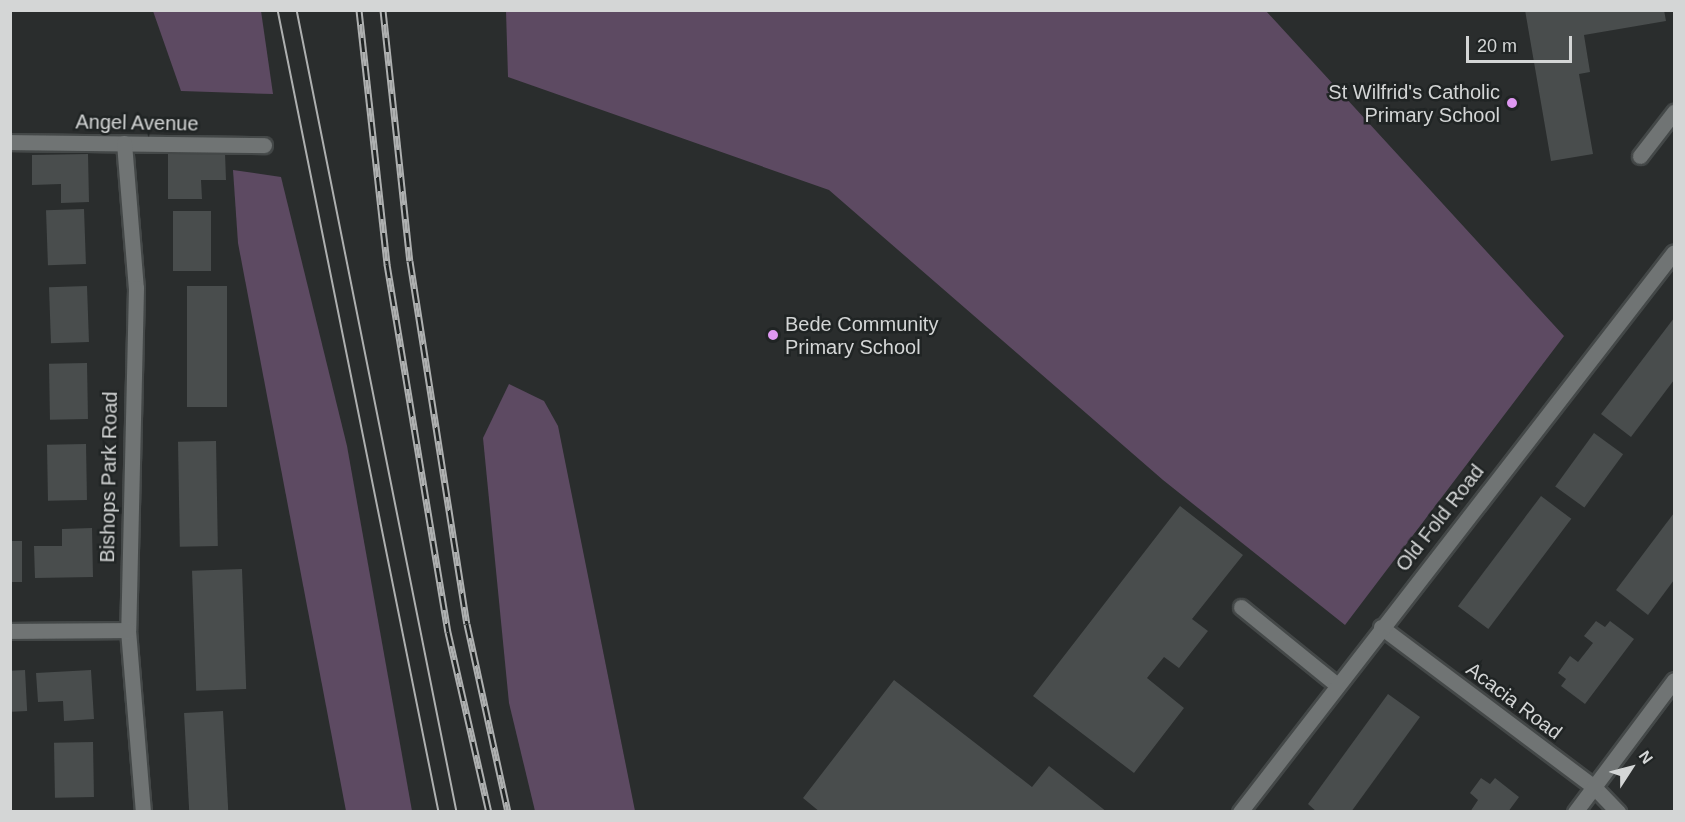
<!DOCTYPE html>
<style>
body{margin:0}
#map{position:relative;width:1685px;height:822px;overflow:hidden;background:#2a2d2d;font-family:Helvetica,sans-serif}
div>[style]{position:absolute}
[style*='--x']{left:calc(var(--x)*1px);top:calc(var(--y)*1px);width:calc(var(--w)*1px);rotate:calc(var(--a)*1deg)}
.green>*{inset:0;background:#5d4a62}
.building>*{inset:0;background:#494d4d;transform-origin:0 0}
.roads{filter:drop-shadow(2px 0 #444848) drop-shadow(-2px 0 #444848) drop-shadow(0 2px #444848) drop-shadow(0 -2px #444848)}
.service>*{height:15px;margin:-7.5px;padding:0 7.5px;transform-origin:7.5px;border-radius:7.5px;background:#707474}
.minor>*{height:15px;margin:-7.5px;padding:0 7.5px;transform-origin:7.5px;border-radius:7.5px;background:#707474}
.tram>*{height:1.5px;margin:-0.75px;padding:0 0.75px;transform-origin:0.75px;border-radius:0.75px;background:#aeb0b0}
.rail>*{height:7px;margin-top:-3.5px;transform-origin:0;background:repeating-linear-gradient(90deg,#202424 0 14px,#aeb0b0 0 28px);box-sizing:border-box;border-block:2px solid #aeb0b0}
.dots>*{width:16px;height:16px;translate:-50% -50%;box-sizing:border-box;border:3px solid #202424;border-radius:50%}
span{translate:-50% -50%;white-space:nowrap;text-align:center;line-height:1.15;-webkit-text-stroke:5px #202424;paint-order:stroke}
.poi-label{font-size:20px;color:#d4d6d6}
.right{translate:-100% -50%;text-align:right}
.left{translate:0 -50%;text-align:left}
.street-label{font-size:20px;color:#d4d6d6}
.frame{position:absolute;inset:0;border:12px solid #d4d6d6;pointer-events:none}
.north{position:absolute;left:1601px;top:738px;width:60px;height:60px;-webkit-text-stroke:4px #202424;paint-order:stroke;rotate:54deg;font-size:16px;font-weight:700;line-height:24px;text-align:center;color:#d4d6d6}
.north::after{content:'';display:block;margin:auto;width:21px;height:27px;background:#d4d6d6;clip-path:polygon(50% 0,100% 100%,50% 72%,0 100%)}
.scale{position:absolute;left:1466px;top:36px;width:106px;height:27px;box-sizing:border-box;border:3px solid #d4d6d6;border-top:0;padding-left:8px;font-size:18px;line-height:21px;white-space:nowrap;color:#d4d6d6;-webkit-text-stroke:4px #202424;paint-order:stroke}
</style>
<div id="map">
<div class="green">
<div style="clip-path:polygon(153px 11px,261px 11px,273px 94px,181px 91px)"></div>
<div style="clip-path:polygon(506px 11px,1266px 11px,1564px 336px,1345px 625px,1163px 480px,829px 190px,508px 77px)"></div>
<div style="clip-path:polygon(233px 170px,281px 177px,347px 446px,412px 811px,346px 811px,238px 243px)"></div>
<div style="clip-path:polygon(509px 384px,544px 401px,558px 426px,635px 811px,535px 811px,509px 703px,483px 438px)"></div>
</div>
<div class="building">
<div style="clip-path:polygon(1525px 10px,1664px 10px,1666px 21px,1584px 35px,1590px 72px,1579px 74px,1593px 154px,1551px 161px)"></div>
<div style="clip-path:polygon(168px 153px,225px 153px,226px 180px,201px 180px,202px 199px,168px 199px)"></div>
<div style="clip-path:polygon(88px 154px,89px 202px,61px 203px,61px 184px,32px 185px,32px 155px)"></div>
<div style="left:84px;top:209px;width:55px;height:38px;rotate:88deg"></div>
<div style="left:211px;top:211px;width:60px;height:38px;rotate:90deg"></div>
<div style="left:87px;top:286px;width:56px;height:38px;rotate:88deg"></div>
<div style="left:187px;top:286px;width:40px;height:121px"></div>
<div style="clip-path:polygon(1674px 318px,1674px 380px,1631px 437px,1601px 414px)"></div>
<div style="left:87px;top:363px;width:56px;height:38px;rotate:89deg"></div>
<div style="left:1594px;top:433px;width:36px;height:66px;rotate:36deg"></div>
<div style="left:216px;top:441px;width:105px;height:38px;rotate:89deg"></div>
<div style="left:86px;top:444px;width:56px;height:39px;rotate:89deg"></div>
<div style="left:1541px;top:496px;width:38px;height:138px;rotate:37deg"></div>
<div style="clip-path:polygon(1180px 506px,1243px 555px,1192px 619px,1208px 631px,1179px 668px,1164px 657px,1147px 678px,1184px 708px,1134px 773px,1033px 696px)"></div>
<div style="clip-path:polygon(1674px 513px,1674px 580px,1648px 615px,1616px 590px)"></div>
<div style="clip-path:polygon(92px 528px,93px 577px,35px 578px,34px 546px,62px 546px,62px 529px)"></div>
<div style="left:10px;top:541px;width:12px;height:41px"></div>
<div style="left:242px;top:569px;width:120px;height:50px;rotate:88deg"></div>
<div style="clip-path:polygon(1596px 621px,1605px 627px,1610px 621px,1634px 639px,1585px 704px,1561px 686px,1566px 679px,1558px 673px,1570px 656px,1578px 662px,1593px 643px,1584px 636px)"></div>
<div style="left:25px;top:670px;width:41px;height:15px;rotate:87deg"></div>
<div style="clip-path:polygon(91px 670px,94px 719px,64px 721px,63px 701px,38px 702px,36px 673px)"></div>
<div style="clip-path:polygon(894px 680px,1032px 787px,1049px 766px,1107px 812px,820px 812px,803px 798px)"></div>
<div style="clip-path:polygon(1388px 694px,1420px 717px,1351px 812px,1317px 812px,1308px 804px)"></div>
<div style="left:223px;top:711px;width:101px;height:39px;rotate:87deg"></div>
<div style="left:93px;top:742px;width:55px;height:39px;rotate:89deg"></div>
<div style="clip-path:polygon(1481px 778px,1490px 784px,1495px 778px,1519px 797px,1508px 812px,1470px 812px,1478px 800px,1470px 793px)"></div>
</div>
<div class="roads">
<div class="service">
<div style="--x:1640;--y:156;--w:56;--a:-52.3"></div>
<div style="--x:1241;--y:607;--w:124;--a:39.1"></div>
</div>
<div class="minor">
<div style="--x:10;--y:142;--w:254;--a:0.7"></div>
<div style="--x:124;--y:143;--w:145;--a:85.3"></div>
<div style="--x:136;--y:288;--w:342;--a:91.3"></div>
<div style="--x:128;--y:630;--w:183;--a:85.3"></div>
<div style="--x:1381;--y:627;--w:266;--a:36.9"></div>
<div style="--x:1594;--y:787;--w:35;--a:46"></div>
<div style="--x:10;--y:631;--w:118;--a:-0.5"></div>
<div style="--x:1240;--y:812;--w:708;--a:-52.22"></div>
<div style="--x:1575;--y:812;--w:165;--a:-53.1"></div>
</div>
</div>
<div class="tram">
<div style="--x:278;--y:10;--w:818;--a:78.65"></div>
<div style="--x:297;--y:10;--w:818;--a:78.72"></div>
</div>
<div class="rail">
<div style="--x:359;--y:10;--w:256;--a:83.7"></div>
<div style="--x:387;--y:264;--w:373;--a:80.6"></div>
<div style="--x:448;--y:632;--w:185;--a:77.2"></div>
<div style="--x:383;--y:10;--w:252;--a:83.9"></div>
<div style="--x:410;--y:261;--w:367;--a:81.1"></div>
<div style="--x:467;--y:624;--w:192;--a:77.7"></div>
</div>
<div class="dots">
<div style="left:1512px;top:103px;background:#df98f2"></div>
<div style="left:773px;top:335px;background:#df98f2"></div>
</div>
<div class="poi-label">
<span class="right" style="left:1500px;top:104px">St Wilfrid's Catholic<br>Primary School</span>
<span class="left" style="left:785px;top:336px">Bede Community<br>Primary School</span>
</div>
<div class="street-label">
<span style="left:137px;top:123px;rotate:1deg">Angel Avenue</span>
<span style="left:109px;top:477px;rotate:-89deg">Bishops Park Road</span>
<span style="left:1440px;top:518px;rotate:-52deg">Old Fold Road</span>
<span style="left:1514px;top:701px;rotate:37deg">Acacia Road</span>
</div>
<div class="frame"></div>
<div class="north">N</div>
<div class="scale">20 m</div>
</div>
